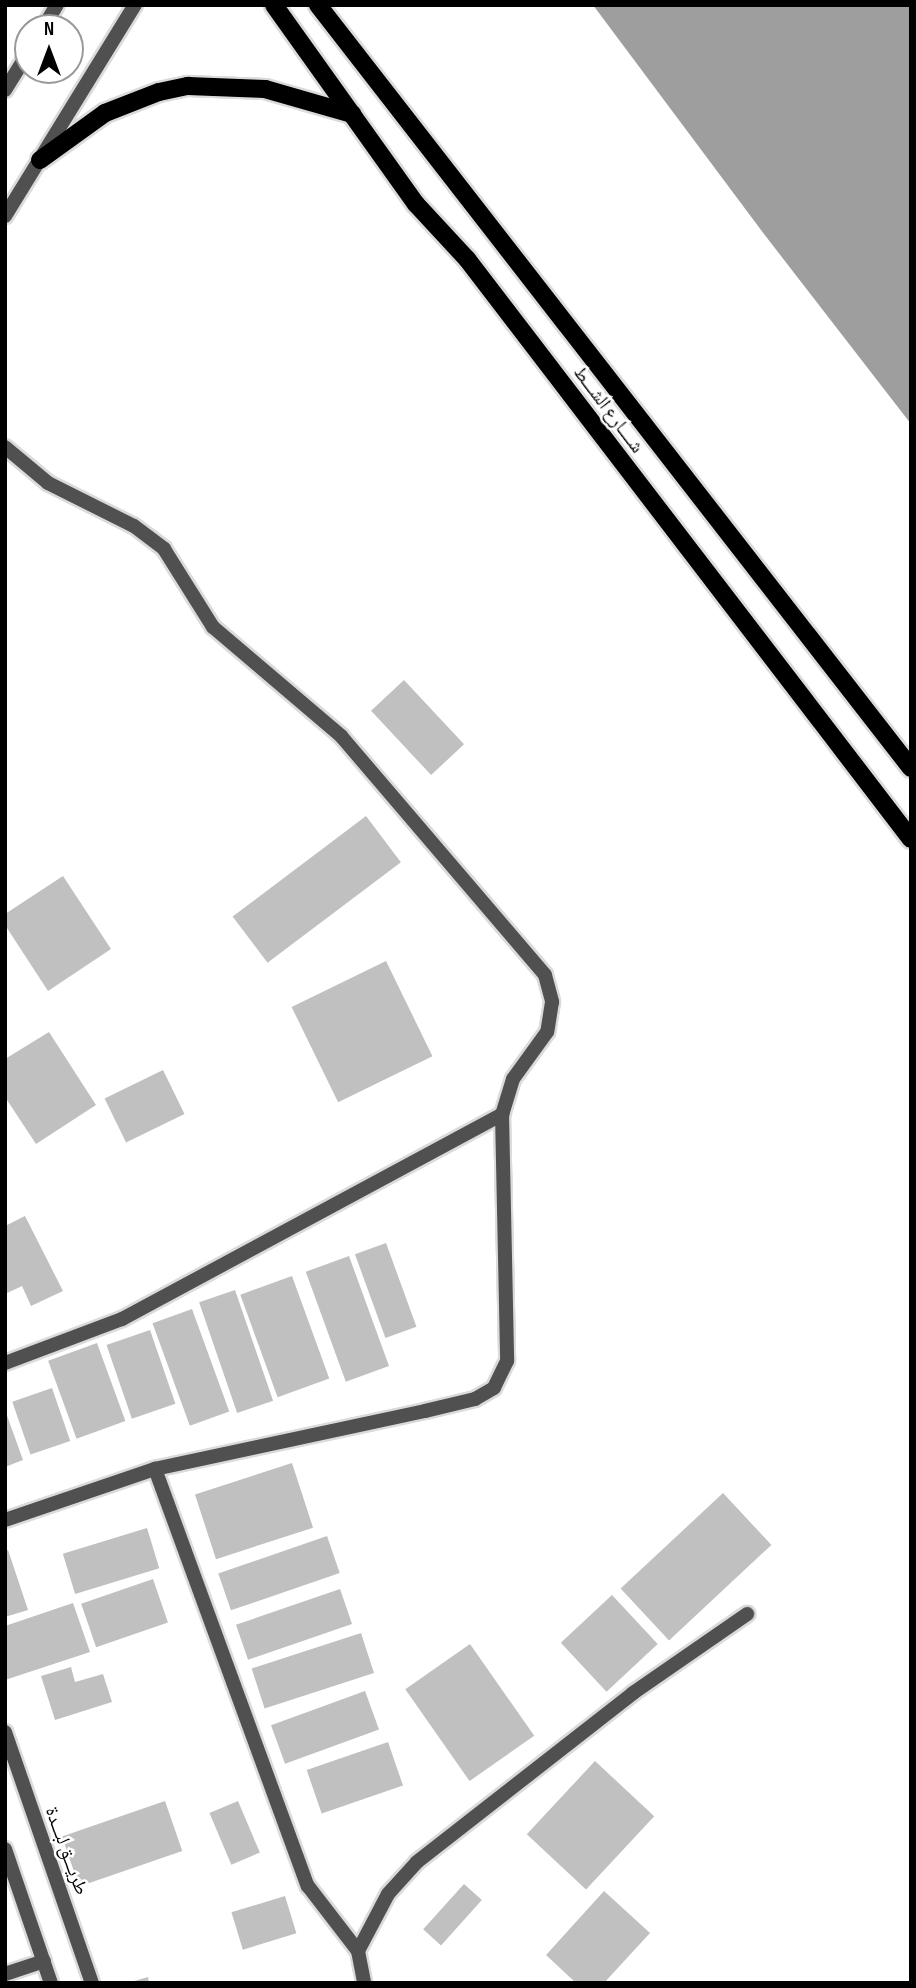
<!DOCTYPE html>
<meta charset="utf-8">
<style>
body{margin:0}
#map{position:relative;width:916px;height:1988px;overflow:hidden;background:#fff;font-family:"Sofia Sans Condensed","Noto Naskh Arabic",sans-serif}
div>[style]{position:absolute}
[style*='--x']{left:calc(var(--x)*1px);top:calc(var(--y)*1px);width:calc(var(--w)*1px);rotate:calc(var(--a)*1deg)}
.water>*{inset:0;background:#9e9e9e}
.building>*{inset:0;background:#c0c0c0;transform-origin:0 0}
.roads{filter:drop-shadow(2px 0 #dbdbdb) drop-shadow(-2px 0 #dbdbdb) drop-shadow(0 2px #dbdbdb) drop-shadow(0 -2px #dbdbdb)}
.minor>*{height:14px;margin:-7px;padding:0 7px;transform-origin:7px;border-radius:7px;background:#505050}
.tertiary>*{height:14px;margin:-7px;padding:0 7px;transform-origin:7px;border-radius:7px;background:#505050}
.primary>*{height:18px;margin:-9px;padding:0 9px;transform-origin:9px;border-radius:9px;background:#000}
span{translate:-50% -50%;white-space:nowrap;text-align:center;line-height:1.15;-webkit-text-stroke:5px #fff;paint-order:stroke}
.street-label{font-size:19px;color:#000}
.frame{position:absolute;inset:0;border:7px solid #000;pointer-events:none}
.north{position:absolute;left:14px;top:14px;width:70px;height:70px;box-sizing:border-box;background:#fff;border:2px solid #999;border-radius:50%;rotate:0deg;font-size:19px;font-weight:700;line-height:28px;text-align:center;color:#000}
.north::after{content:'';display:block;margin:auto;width:24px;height:32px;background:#000;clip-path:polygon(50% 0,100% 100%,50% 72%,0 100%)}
</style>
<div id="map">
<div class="water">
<div style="clip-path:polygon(593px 5px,911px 5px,911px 424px,764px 234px)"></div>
</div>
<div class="building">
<div style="left:404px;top:680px;width:88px;height:45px;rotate:47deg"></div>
<div style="left:366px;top:816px;width:58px;height:167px;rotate:53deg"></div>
<div style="clip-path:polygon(63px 876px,111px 949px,48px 991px,5px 925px,5px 914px)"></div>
<div style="left:386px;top:961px;width:106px;height:105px;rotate:64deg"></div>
<div style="clip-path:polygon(49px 1032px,96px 1105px,36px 1144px,5px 1097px,5px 1059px)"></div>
<div style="left:163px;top:1070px;width:49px;height:65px;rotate:64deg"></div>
<div style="clip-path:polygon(25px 1216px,63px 1291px,31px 1306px,22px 1286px,5px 1294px,5px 1226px)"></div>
<div style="left:386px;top:1243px;width:89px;height:33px;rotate:70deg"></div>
<div style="left:349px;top:1256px;width:117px;height:46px;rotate:70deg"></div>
<div style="left:292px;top:1276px;width:109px;height:55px;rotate:70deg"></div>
<div style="left:235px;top:1290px;width:117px;height:38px;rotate:71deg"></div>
<div style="left:192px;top:1309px;width:109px;height:42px;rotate:70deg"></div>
<div style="left:150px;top:1330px;width:78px;height:46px;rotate:71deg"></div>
<div style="left:97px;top:1343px;width:83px;height:52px;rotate:70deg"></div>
<div style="left:52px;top:1388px;width:56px;height:42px;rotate:71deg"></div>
<div style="clip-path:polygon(5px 1410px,23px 1460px,5px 1467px)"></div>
<div style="left:292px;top:1463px;width:68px;height:102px;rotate:72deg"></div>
<div style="left:723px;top:1493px;width:71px;height:140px;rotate:47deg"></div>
<div style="left:147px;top:1528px;width:42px;height:88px;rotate:73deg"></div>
<div style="left:327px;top:1536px;width:39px;height:115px;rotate:71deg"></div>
<div style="clip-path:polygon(8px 1550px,28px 1610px,5px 1617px,5px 1551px)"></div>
<div style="left:153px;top:1579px;width:46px;height:76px;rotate:71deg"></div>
<div style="left:340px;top:1589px;width:37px;height:110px;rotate:71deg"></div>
<div style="left:612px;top:1595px;width:67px;height:70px;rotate:47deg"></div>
<div style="clip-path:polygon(73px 1603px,90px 1652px,5px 1680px,5px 1626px)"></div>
<div style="left:361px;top:1633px;width:42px;height:115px;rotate:72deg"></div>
<div style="left:470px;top:1644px;width:112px;height:79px;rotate:55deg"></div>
<div style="clip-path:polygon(71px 1667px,75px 1682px,103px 1674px,112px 1702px,55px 1720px,41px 1676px)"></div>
<div style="left:365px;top:1691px;width:41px;height:100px;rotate:70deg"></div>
<div style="left:388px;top:1742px;width:46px;height:86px;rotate:71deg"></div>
<div style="left:595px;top:1761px;width:81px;height:100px;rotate:43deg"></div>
<div style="left:165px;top:1801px;width:53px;height:109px;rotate:71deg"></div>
<div style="left:238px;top:1801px;width:56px;height:31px;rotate:67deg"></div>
<div style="left:464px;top:1884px;width:24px;height:61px;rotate:42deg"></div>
<div style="clip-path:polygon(604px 1891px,650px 1933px,604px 1983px,576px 1983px,546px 1955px)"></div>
<div style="left:285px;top:1896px;width:39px;height:56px;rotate:73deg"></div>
<div style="clip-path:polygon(148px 1977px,149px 1983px,131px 1983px,131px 1982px)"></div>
</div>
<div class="roads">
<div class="minor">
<div style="--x:5;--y:447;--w:56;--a:39.9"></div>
<div style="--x:48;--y:483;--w:96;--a:26.6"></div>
<div style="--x:134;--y:526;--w:38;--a:37"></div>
<div style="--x:164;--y:549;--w:92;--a:57.9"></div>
<div style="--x:213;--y:627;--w:168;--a:40.4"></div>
<div style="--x:341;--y:736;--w:314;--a:49.5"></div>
<div style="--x:545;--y:975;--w:28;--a:75"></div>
<div style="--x:552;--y:1002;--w:30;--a:99"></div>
<div style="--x:547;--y:1032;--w:58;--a:125.9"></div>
<div style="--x:513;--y:1079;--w:37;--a:107"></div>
<div style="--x:502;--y:1114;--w:247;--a:88.8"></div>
<div style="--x:507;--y:1361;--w:30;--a:116"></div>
<div style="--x:494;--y:1388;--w:22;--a:150"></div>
<div style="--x:475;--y:1399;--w:51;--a:166.5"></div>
<div style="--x:425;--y:1411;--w:276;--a:167.9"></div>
<div style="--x:155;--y:1469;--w:158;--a:161.2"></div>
<div style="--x:5;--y:1363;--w:125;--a:-20.6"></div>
<div style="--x:122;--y:1319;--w:432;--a:-28.3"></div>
<div style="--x:155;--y:1469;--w:444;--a:69.9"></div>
<div style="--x:308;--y:1886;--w:82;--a:52.4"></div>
<div style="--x:358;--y:1951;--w:33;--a:79"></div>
<div style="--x:358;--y:1951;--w:64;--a:-62.2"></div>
<div style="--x:388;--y:1894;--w:43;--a:-47.8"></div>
<div style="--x:417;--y:1862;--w:274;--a:-38"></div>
<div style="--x:633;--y:1693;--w:139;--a:-34.7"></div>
<div style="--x:5;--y:1974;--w:41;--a:-18.4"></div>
</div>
<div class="tertiary">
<div style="--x:43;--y:28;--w:27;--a:-59"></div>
<div style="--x:5;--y:90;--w:44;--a:-58.1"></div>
<div style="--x:5;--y:216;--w:248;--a:-58.4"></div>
<div style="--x:5;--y:1732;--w:266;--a:70.9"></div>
<div style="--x:5;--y:1849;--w:142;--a:71.1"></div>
</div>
<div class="primary">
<div style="--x:274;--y:5;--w:244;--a:54.5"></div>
<div style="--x:416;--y:204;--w:75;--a:47.2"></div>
<div style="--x:467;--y:259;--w:730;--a:52.57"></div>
<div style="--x:318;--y:5;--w:966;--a:52.15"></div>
<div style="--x:40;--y:160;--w:80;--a:-35.9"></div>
<div style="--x:105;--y:113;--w:58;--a:-21.3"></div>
<div style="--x:159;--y:92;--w:30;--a:-12"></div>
<div style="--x:188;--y:86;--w:77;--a:2.2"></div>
<div style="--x:265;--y:89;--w:91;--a:16"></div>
</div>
</div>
<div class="street-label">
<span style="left:608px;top:410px;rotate:53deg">شــــارع الشـــط</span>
<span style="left:66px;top:1851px;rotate:70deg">طريـــق لبـــدة</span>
</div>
<div class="frame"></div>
<div class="north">N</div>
</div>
